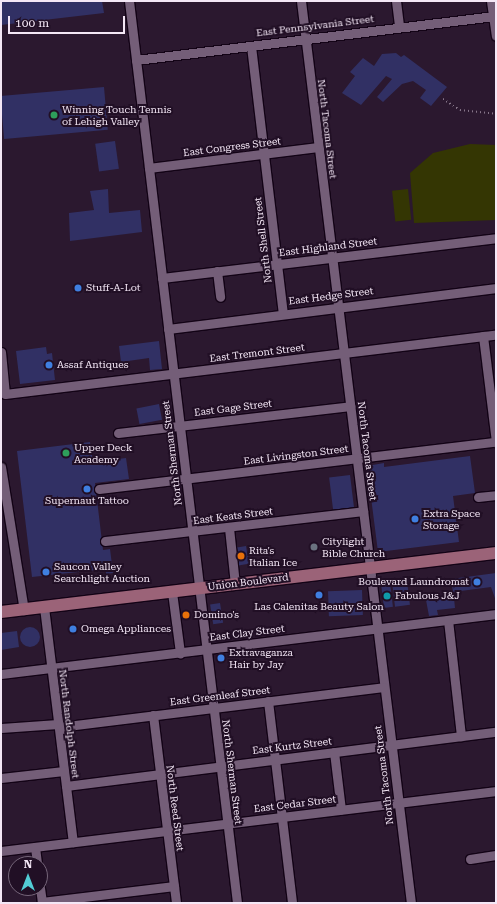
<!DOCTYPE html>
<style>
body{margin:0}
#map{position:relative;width:497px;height:904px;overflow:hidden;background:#2b182f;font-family:"Roboto Serif",serif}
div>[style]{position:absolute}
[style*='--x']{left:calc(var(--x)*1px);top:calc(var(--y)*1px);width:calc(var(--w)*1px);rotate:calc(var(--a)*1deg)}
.green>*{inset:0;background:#343603;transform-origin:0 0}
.building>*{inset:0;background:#313064;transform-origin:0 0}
.round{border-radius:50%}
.path>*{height:1.5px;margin-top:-0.75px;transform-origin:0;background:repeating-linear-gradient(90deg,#857488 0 1px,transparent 0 4px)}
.roads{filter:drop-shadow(1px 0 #130316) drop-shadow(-1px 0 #130316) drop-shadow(0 1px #130316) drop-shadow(0 -1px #130316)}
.minor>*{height:9px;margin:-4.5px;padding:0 4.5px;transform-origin:4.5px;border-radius:4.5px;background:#745e78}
.major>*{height:12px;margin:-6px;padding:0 6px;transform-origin:6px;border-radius:6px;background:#9b6378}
.dots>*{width:11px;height:11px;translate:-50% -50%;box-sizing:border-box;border:2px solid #210f25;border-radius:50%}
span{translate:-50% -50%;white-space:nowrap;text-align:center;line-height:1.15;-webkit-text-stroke:4px #210f25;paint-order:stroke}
.street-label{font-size:10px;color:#f4e7f6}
.poi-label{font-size:10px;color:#f4e7f6}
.left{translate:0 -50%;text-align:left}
.right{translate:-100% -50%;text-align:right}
.frame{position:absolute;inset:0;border:2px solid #f4e7f6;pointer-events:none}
.north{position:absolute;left:8px;top:856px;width:40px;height:40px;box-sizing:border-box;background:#210f25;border:1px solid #756579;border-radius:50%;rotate:0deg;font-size:11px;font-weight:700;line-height:16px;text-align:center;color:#f4e7f6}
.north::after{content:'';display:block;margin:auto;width:14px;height:18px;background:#52ccd5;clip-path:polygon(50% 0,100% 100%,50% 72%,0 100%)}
.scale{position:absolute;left:8px;top:16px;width:117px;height:18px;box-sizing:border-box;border:2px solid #f4e7f6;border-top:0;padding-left:5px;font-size:12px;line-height:14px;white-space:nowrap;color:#f4e7f6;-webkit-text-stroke:3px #210f25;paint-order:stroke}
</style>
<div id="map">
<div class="green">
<div style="clip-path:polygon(470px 144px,496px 145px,496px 220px,414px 223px,410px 173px,433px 153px)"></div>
<div style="left:408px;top:189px;width:31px;height:16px;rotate:84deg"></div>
</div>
<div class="building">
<div style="clip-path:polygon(1px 1px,102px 1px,104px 13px,1px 25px)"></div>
<div style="clip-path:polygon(396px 53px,401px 57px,404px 55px,447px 87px,431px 106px,420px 98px,426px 90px,413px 81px,402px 84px,383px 102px,377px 97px,392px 79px,386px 76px,361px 105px,342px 93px,355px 76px,350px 72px,363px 58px,374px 66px,382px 54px)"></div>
<div style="left:104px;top:87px;width:43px;height:104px;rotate:85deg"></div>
<div style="left:115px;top:141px;width:28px;height:20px;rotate:82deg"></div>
<div style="clip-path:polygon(108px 189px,109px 213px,140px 210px,142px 232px,70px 241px,69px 213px,94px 210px,90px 191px)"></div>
<div style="clip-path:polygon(159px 341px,162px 369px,150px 370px,149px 358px,121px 362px,119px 346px)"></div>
<div style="clip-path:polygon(46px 347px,47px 354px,52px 353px,55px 380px,20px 384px,16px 351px)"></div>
<div style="left:159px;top:404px;width:16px;height:23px;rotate:79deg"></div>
<div style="clip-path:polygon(90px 442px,93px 462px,126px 458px,129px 479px,95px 483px,103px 550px,110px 549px,113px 573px,106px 574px,106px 569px,32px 577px,17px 451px)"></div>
<div style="clip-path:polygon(470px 456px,475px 493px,453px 496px,459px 542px,378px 552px,367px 466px,384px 463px,384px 467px)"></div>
<div style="left:350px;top:475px;width:34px;height:21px;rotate:83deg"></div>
<div style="left:246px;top:546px;width:18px;height:12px;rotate:81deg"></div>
<div style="clip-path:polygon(496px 573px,496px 601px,491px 587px,453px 592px,451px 579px)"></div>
<div style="left:407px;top:581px;width:24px;height:15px;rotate:83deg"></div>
<div style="left:390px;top:583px;width:24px;height:9px;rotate:83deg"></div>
<div style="left:362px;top:590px;width:25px;height:34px;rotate:88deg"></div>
<div style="clip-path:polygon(454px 598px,455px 608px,437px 610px,438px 615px,429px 616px,426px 600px)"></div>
<div style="left:220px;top:603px;width:20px;height:10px;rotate:81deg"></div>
<div class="round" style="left:20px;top:627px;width:20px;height:20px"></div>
<div style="clip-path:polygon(17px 631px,19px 647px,1px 650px,1px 633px)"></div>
</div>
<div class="path">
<div style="--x:443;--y:99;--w:20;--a:33"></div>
<div style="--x:460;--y:110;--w:36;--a:6"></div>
</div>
<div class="roads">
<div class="minor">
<div style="--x:129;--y:1;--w:908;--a:83.17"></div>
<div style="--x:301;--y:1;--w:909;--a:83.05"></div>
<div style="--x:396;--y:1;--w:26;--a:83"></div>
<div style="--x:491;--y:1;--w:35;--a:82"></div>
<div style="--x:251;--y:46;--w:269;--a:83.2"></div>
<div style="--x:136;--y:60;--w:363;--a:-7"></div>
<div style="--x:149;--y:168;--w:170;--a:-7.1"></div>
<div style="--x:217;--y:271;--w:26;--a:83"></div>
<div style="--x:162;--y:278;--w:336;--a:-6.8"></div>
<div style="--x:168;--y:329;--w:331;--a:-7.1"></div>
<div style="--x:483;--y:336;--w:107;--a:83"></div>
<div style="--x:1;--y:352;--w:42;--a:84.6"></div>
<div style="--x:5;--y:394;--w:495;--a:-6.9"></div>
<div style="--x:118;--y:433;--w:234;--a:-6.6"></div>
<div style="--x:1;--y:467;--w:145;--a:80.9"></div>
<div style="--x:99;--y:489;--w:400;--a:-6.8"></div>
<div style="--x:478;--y:497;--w:18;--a:-6"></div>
<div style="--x:229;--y:528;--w:56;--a:83.9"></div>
<div style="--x:105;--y:541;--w:260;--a:-6.6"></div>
<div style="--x:172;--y:592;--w:62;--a:82.5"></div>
<div style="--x:44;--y:607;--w:237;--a:83"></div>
<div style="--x:448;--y:620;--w:117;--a:83.6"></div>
<div style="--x:1;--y:674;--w:499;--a:-6.9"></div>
<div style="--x:268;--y:701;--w:203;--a:83.2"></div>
<div style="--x:153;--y:715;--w:189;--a:83"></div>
<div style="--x:59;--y:727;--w:327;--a:-7"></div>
<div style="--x:1;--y:728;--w:57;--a:-4"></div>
<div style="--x:334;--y:752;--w:58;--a:83.1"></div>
<div style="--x:1;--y:778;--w:63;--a:-6.3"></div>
<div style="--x:66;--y:786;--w:433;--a:-7.2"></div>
<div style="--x:35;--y:847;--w:17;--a:83"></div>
<div style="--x:1;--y:851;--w:499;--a:-6.9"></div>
<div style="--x:470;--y:859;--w:26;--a:-9"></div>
<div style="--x:40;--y:888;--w:15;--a:82"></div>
<div style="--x:42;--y:902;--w:133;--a:-6.9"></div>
</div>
<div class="major">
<div style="--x:1;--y:612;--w:499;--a:-6.8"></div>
</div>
</div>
<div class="dots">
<div style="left:54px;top:115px;background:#2e9e5b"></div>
<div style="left:78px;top:288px;background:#3f7fe0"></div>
<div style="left:49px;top:365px;background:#3f7fe0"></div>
<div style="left:66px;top:453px;background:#2e9e5b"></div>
<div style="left:87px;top:489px;background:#3f7fe0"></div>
<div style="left:415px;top:519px;background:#3f7fe0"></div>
<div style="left:314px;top:547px;background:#6b7280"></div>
<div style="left:241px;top:556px;background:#e8710a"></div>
<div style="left:46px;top:572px;background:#3f7fe0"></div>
<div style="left:477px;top:582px;background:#3f7fe0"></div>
<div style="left:319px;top:595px;background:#3f7fe0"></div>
<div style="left:387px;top:596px;background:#0f9aa8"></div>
<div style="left:186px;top:615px;background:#e8710a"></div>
<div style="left:73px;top:629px;background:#3f7fe0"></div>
<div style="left:221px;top:658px;background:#3f7fe0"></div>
</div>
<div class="street-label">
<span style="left:315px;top:26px;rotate:-7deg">East Pennsylvania Street</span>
<span style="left:327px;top:129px;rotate:83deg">North Tacoma Street</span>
<span style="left:232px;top:147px;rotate:-7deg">East Congress Street</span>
<span style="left:263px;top:240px;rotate:-97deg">North Shell Street</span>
<span style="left:328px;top:247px;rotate:-7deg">East Highland Street</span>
<span style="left:331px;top:296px;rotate:-7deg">East Hedge Street</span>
<span style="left:257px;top:353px;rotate:-7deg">East Tremont Street</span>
<span style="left:233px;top:408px;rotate:-7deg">East Gage Street</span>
<span style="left:367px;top:451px;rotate:83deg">North Tacoma Street</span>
<span style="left:172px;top:453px;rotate:-97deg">North Sherman Street</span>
<span style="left:296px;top:455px;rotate:-7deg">East Livingston Street</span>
<span style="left:233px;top:516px;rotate:-7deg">East Keats Street</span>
<span style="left:248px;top:582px;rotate:-7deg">Union Boulevard</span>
<span style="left:247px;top:633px;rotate:-7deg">East Clay Street</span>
<span style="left:220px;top:696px;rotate:-7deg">East Greenleaf Street</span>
<span style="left:69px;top:724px;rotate:83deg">North Randolph Street</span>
<span style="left:292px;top:746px;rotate:-7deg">East Kurtz Street</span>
<span style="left:232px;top:772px;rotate:83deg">North Sherman Street</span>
<span style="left:384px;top:775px;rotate:-97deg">North Tacoma Street</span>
<span style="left:295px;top:804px;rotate:-7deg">East Cedar Street</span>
<span style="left:175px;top:808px;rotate:83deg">North Reed Street</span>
</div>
<div class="poi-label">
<span class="left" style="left:62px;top:115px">Winning Touch Tennis<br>of Lehigh Valley</span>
<span class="left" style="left:86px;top:288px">Stuff-A-Lot</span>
<span class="left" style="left:57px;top:365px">Assaf Antiques</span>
<span class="left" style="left:74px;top:453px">Upper Deck<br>Academy</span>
<span style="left:87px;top:501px">Supernaut Tattoo</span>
<span class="left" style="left:423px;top:519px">Extra Space<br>Storage</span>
<span class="left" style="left:322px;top:547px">Citylight<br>Bible Church</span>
<span class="left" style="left:249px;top:556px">Rita's<br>Italian Ice</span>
<span class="left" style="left:54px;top:572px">Saucon Valley<br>Searchlight Auction</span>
<span class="right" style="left:469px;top:582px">Boulevard Laundromat</span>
<span class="left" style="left:395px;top:596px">Fabulous J&amp;J</span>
<span style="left:319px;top:607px">Las Calenitas Beauty Salon</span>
<span class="left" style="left:194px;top:615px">Domino's</span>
<span class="left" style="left:81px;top:629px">Omega Appliances</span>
<span class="left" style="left:229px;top:658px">Extravaganza<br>Hair by Jay</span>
</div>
<div class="frame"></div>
<div class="north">N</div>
<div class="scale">100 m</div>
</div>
